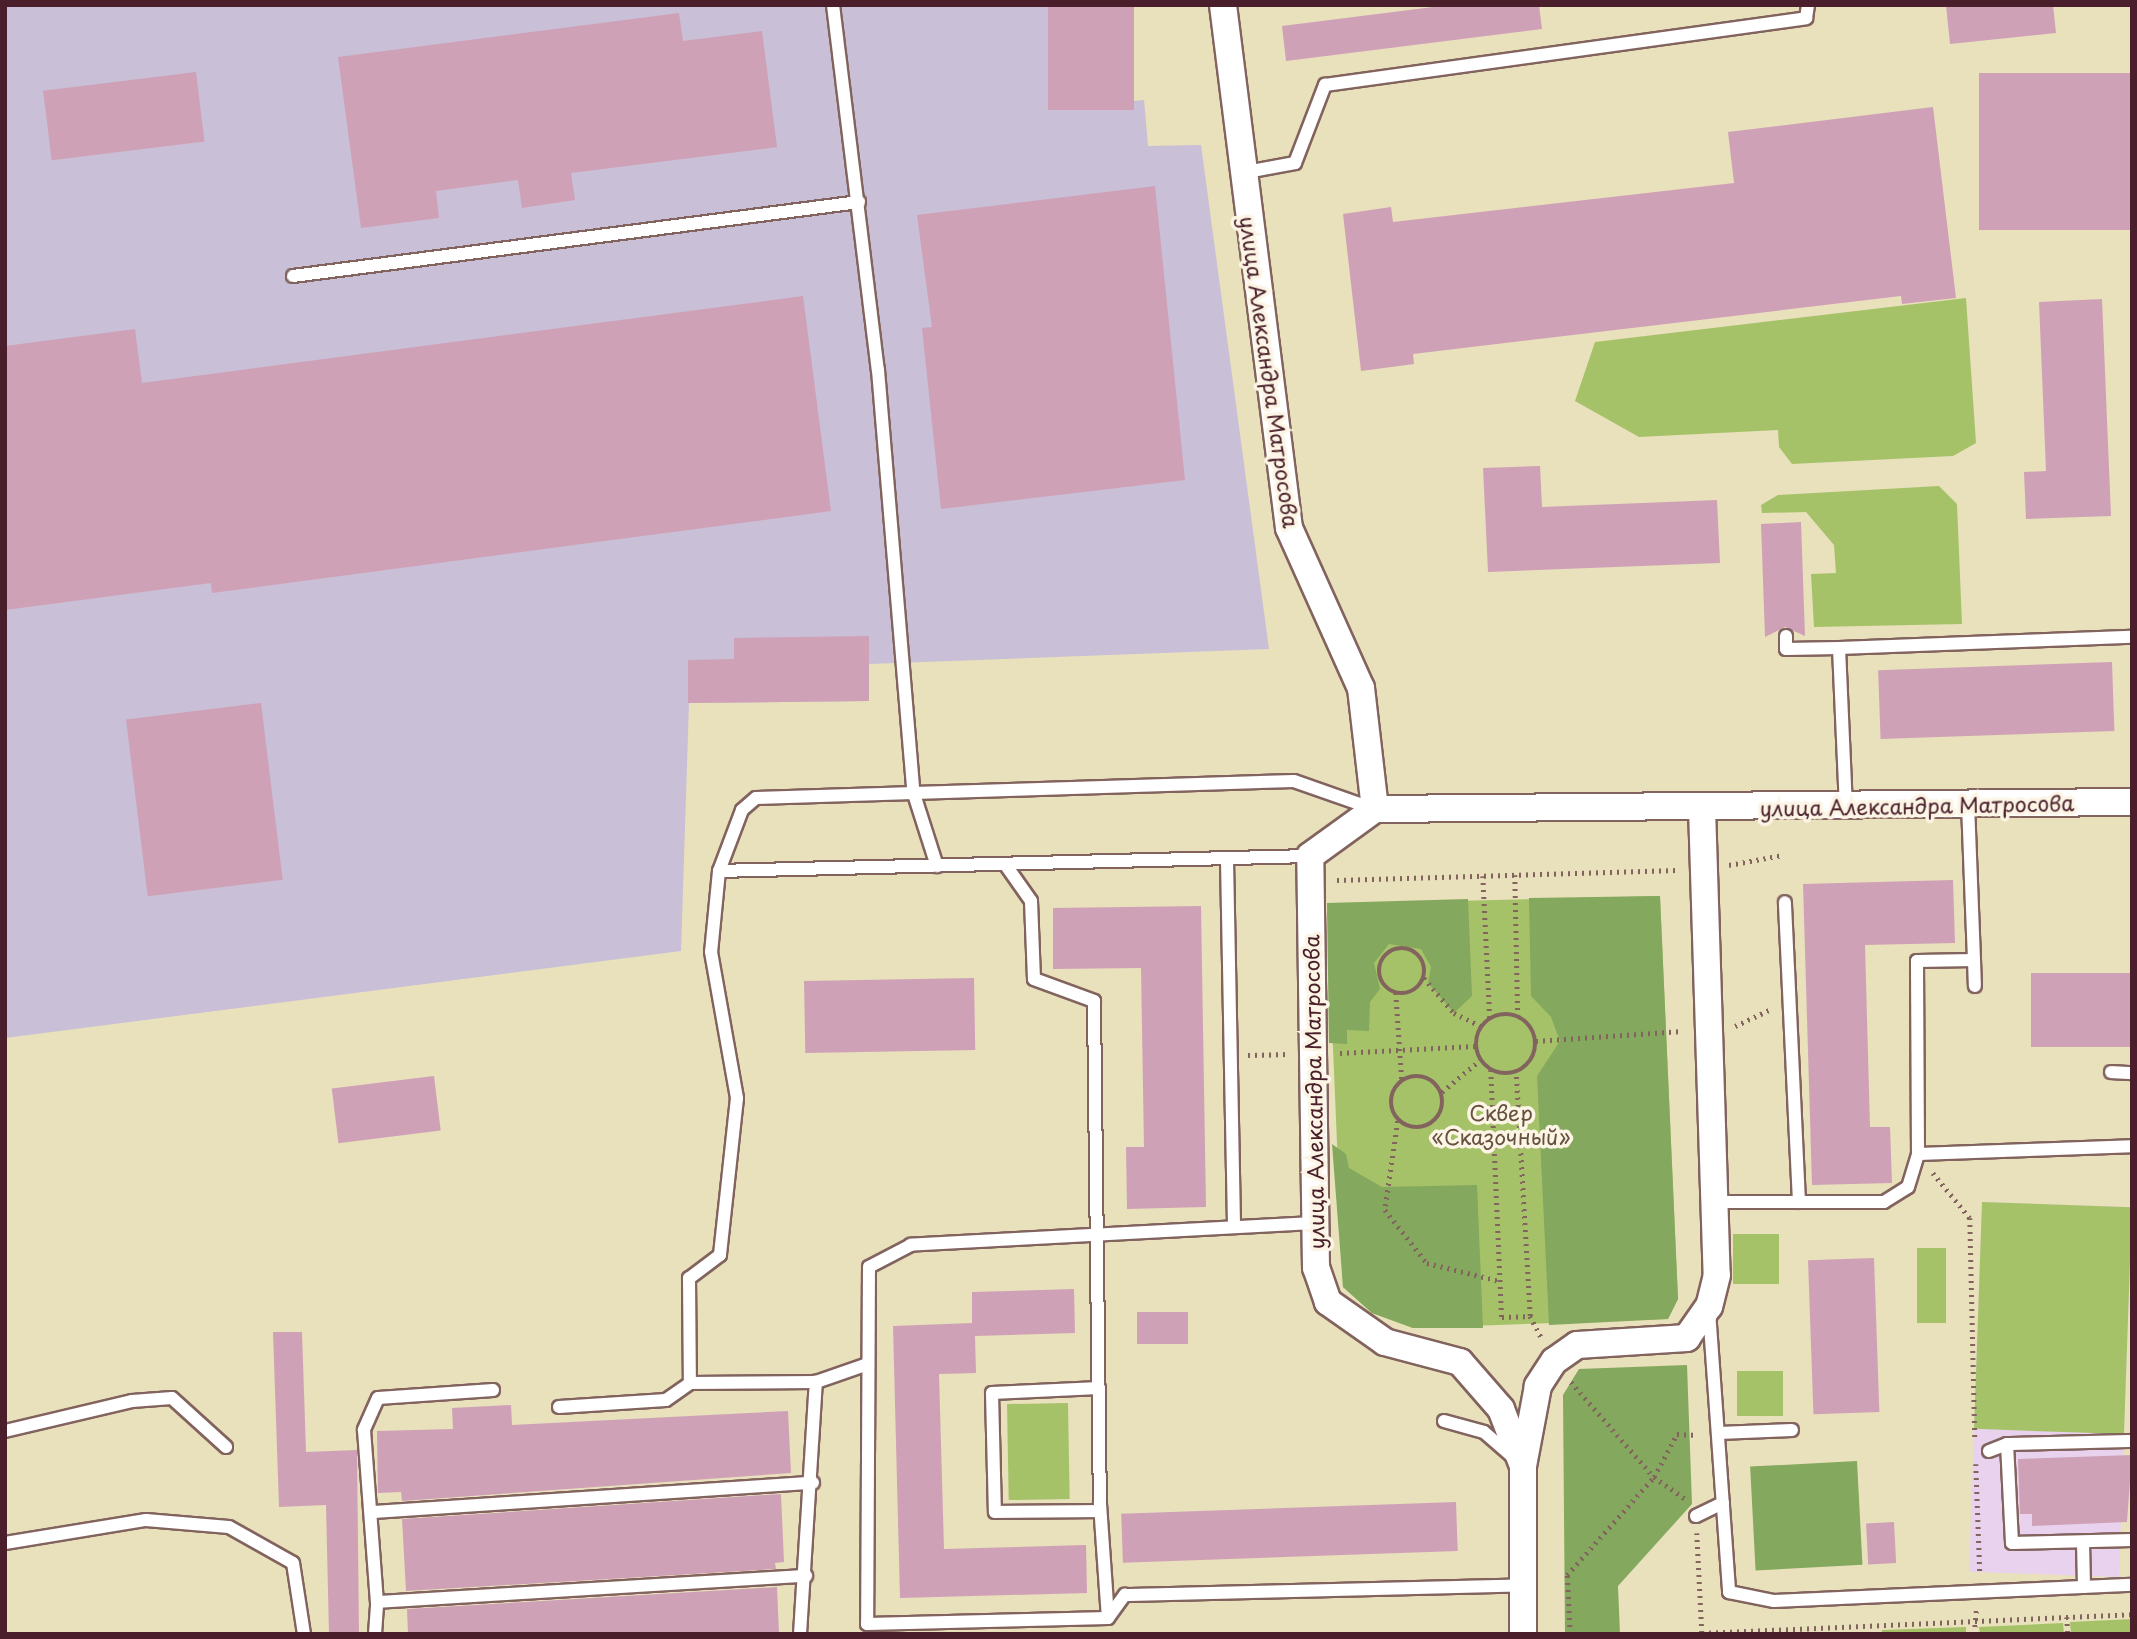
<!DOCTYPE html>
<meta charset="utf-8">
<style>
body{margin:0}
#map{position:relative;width:2137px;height:1639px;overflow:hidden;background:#e9e0bc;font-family:"Playpen Sans",sans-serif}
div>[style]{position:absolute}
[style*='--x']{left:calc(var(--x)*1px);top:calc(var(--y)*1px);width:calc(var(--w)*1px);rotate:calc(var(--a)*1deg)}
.built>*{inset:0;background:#e8d2ee;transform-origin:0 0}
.industrial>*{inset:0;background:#c9bfd7}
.green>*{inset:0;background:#a6c269;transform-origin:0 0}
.forest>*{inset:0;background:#84a85d;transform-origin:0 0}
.building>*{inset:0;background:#cfa1b7;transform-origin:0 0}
.path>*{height:4.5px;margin-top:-2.25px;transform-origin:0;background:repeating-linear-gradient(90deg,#82635e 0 2px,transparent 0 7px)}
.path>.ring{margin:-2.25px;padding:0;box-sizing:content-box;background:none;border:4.5px solid #82635e;border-radius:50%}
.roads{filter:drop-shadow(2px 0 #82635e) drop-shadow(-2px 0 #82635e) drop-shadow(0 2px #82635e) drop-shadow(0 -2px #82635e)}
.lane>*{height:12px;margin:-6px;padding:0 6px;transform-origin:6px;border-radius:6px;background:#fff}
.street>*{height:26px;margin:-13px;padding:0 13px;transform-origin:13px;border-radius:13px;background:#fff}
span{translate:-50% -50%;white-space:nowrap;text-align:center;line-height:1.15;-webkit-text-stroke:7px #fcf5e5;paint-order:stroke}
.street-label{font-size:21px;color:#4a1f2b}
.park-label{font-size:21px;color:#66503e}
.frame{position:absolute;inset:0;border:7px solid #4a1f2b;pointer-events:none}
</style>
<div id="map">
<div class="built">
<div style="left:1982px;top:1202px;width:150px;height:370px;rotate:2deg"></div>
</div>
<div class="industrial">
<div style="clip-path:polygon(5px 5px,1048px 5px,1060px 109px,1144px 100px,1148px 146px,1201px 145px,1269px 649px,869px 664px,869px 701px,689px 703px,681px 951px,5px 1038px)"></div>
</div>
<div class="green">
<div style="clip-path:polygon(1966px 298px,1976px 443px,1953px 456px,1792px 464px,1779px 447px,1778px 430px,1639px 437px,1575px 401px,1595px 342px)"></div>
<div style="clip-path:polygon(1939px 486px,1957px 504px,1962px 624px,1814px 627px,1811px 574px,1836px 573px,1834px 545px,1806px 512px,1762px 513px,1761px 505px,1778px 495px)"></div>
<div style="clip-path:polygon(1660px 896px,1678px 1299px,1668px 1319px,1413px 1328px,1372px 1313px,1343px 1287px,1327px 904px)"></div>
<div style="left:1982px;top:1202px;width:150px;height:227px;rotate:2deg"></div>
<div style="left:1733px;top:1234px;width:46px;height:50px"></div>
<div style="left:1917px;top:1248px;width:29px;height:75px"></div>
<div style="left:1737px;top:1371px;width:46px;height:45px"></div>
<div style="left:1068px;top:1403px;width:96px;height:61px;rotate:89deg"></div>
<div style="clip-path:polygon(2132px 1619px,2132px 1634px,2071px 1634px,2070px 1622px)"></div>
<div style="clip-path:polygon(2063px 1623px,2064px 1634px,1980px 1634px,1979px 1627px)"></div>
<div style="clip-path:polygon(1966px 1627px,1966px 1634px,1882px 1634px,1882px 1630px)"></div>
</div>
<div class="forest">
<div style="clip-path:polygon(1660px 896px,1678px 1299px,1668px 1319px,1549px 1325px,1537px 1076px,1560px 1041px,1551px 1017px,1531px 996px,1529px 898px)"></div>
<div style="clip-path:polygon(1468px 899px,1472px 996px,1454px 1013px,1428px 983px,1431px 967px,1421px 949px,1389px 944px,1374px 963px,1380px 989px,1370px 1002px,1369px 1031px,1347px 1030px,1347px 1044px,1329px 1043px,1327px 903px)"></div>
<div style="clip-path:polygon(1332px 1144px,1346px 1154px,1349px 1168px,1382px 1187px,1477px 1185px,1483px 1328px,1413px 1328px,1372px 1313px,1343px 1287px)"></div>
<div style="clip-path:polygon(1687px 1365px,1692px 1504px,1618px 1586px,1620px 1634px,1565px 1634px,1563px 1395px,1579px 1369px)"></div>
<div style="left:1857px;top:1461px;width:104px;height:107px;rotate:87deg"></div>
</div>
<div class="building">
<div style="left:1048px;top:5px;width:86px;height:105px"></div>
<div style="clip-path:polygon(1449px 5px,1539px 5px,1542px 29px,1286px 61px,1282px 26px)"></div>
<div style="clip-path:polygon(1946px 5px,2053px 5px,2056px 33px,1950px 44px)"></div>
<div style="clip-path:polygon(679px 13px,683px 41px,762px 31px,777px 147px,571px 173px,575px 200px,522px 208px,518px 180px,436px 191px,439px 218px,361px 228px,338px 57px)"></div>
<div style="left:196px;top:72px;width:70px;height:154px;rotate:83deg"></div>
<div style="left:2132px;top:73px;width:157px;height:153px;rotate:90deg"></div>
<div style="clip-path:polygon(1933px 107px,1956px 298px,1902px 304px,1901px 296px,1413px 354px,1414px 364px,1361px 371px,1343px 214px,1391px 207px,1393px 222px,1734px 183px,1728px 132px)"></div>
<div style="clip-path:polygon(1155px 186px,1185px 480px,941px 509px,922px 328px,932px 327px,917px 215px)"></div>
<div style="clip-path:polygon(803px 296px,831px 511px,212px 593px,211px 583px,5px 610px,5px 346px,135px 329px,142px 383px)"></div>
<div style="clip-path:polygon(2102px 299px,2111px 516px,2026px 519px,2024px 472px,2046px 471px,2039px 302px)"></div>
<div style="clip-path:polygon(1540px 466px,1542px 507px,1717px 500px,1720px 563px,1488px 572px,1483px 468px)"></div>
<div style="clip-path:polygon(1801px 522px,1805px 636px,1785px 627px,1765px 637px,1761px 524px)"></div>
<div style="clip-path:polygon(869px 636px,869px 701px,688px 703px,688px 660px,734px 659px,734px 638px)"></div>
<div style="left:2112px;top:662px;width:69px;height:234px;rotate:88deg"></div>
<div style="left:261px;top:703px;width:178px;height:136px;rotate:83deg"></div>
<div style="clip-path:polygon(1953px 880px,1955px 943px,1865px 945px,1870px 1127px,1890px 1127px,1892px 1183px,1812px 1185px,1803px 884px)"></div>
<div style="clip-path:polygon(1201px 906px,1206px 1207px,1127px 1209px,1126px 1147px,1144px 1147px,1141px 968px,1053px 969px,1053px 908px)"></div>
<div style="left:2132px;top:973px;width:74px;height:101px;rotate:90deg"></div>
<div style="left:974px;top:978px;width:72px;height:170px;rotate:89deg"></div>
<div style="left:434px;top:1076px;width:55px;height:103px;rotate:83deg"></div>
<div style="left:1874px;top:1258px;width:154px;height:66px;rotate:88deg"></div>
<div style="clip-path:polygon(1074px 1289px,1075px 1333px,975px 1336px,976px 1373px,939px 1374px,944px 1549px,1086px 1545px,1087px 1593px,900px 1598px,893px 1326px,972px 1323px,972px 1292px)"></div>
<div style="left:1188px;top:1312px;width:32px;height:51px;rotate:90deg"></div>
<div style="clip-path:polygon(273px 1332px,302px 1332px,306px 1452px,357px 1450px,359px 1634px,329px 1634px,326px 1505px,279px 1507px)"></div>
<div style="clip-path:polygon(511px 1405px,512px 1425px,788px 1411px,791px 1473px,402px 1501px,401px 1492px,378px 1493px,377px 1431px,453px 1429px,452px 1408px)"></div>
<div style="clip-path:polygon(2132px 1455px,2127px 1522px,2032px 1526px,2032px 1514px,2020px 1514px,2018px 1459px)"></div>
<div style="clip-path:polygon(781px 1494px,784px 1562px,775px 1563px,776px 1569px,406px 1591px,402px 1519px)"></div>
<div style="left:1456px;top:1502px;width:49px;height:335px;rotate:88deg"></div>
<div style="left:1894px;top:1522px;width:41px;height:28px;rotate:87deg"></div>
<div style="clip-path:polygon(777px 1587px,779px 1634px,408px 1634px,407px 1609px)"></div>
</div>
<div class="path">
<div style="--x:1729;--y:865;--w:55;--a:-10.5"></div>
<div style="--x:1515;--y:875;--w:142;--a:88.8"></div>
<div style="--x:1483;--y:876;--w:142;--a:87.2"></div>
<div style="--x:1337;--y:880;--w:341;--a:-1.7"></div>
<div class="ring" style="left:1379px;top:948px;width:41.5px;height:41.5px"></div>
<div style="--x:1424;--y:978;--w:46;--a:49.4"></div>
<div style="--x:1454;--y:1013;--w:30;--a:26"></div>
<div style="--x:1396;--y:993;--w:87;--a:86.1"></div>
<div class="ring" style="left:1476px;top:1014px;width:55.5px;height:55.5px"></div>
<div style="--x:1735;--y:1026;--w:40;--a:-25"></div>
<div style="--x:1536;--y:1041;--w:147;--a:-3.9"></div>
<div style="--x:1340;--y:1053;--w:135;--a:-3"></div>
<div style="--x:1248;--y:1055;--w:40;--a:-1.4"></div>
<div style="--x:1491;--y:1070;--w:247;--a:87.5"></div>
<div style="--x:1502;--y:1317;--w:28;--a:-2"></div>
<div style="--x:1530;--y:1316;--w:244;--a:-93.3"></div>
<div class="ring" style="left:1391px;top:1076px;width:47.5px;height:47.5px"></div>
<div style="--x:1442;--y:1092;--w:50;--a:-40.1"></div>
<div style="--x:1398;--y:1121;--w:90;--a:98.3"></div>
<div style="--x:1385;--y:1210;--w:68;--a:51.6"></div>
<div style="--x:1427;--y:1263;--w:75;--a:13.9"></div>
<div style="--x:1933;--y:1173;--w:58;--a:50.6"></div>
<div style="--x:1970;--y:1218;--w:220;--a:88.7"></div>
<div style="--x:1530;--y:1316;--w:24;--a:62"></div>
<div style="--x:1571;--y:1382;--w:126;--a:48.9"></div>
<div style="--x:1654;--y:1477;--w:40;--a:34.9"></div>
<div style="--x:1976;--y:1464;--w:110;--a:87.9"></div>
<div style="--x:1697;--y:1533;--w:100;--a:87.1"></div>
<div style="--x:2067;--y:1617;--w:17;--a:87"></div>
<div style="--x:1702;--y:1633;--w:430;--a:-2.5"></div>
<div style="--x:1570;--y:1634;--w:59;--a:-92.9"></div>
<div style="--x:1567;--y:1575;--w:131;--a:-48.4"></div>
<div style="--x:1654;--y:1477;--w:49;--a:-61.9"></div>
<div style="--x:1677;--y:1434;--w:21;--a:3"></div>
<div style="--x:1974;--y:1634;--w:24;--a:-85"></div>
</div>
<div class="roads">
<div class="lane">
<div style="--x:833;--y:5;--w:368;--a:83"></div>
<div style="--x:878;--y:370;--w:422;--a:85.2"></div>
<div style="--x:913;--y:791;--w:79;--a:72.3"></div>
<div style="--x:1241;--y:173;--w:55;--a:-10.5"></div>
<div style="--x:1295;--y:163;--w:84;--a:-69"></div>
<div style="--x:1325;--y:85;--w:486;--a:-7.9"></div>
<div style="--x:1806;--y:18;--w:13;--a:-81"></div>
<div style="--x:293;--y:276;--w:571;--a:-7.45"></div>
<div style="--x:1786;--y:636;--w:13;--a:90"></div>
<div style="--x:1786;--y:649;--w:53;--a:-1.1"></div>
<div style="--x:1839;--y:648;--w:158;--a:87.5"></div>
<div style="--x:1839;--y:648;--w:293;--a:-2.2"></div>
<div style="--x:1310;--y:856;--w:591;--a:178.55"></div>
<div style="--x:719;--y:871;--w:65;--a:-69.3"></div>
<div style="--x:742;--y:810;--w:18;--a:-41"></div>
<div style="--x:756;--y:798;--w:538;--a:-1.81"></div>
<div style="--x:1294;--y:781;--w:85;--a:19.3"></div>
<div style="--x:1227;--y:860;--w:366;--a:88.9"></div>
<div style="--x:1005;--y:864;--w:45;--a:54.9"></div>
<div style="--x:1031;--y:901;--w:78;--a:87.8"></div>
<div style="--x:1034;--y:979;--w:64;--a:20.1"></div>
<div style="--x:1094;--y:1001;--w:510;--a:89.33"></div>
<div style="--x:719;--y:871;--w:81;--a:95.6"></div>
<div style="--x:711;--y:952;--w:148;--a:79.9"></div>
<div style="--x:737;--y:1098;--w:158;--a:96.2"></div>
<div style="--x:720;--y:1255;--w:39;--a:143"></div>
<div style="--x:689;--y:1278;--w:105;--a:89.5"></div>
<div style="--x:690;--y:1383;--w:126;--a:-0.5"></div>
<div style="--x:1974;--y:960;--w:26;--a:88"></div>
<div style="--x:2111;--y:1072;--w:21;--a:3"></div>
<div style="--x:1918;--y:1154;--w:214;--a:-2.1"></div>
<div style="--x:1714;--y:1202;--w:85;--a:0"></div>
<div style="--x:1799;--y:1202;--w:300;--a:-92.7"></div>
<div style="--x:1799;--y:1202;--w:85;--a:0"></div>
<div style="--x:1884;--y:1202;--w:28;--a:-32"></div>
<div style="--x:1908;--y:1187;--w:34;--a:-73"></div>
<div style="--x:1918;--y:1154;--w:193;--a:-90.3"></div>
<div style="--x:1917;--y:961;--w:57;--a:-1"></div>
<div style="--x:1974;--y:960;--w:156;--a:-92.2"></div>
<div style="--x:1312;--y:1223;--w:402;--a:176.9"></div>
<div style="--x:911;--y:1245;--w:47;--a:152.4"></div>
<div style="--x:869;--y:1267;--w:357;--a:90.3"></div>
<div style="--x:867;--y:1624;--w:241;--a:-1.4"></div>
<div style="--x:1108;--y:1618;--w:29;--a:-54"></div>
<div style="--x:1125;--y:1595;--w:397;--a:-1.4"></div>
<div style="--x:1709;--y:1311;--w:282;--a:85.9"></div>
<div style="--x:1729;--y:1592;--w:46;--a:11.3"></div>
<div style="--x:1774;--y:1601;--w:358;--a:-2.6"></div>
<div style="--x:493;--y:1390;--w:115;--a:176"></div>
<div style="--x:378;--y:1398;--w:35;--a:114"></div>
<div style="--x:364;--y:1430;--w:172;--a:85.7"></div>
<div style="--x:377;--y:1602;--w:430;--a:-3.5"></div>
<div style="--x:1099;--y:1395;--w:7;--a:-90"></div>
<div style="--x:1099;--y:1388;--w:107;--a:177.3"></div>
<div style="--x:992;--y:1393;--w:119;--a:88.6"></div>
<div style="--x:995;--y:1512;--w:105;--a:-0.5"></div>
<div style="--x:559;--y:1407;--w:107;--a:-3.7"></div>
<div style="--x:666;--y:1400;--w:29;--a:-35"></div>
<div style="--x:1444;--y:1421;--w:41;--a:15.4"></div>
<div style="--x:1484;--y:1432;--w:37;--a:41"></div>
<div style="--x:5;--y:1431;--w:130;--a:-13.3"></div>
<div style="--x:132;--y:1401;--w:40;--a:-4.3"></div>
<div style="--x:172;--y:1398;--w:73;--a:42.2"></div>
<div style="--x:1719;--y:1433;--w:73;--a:-2.4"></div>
<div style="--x:2007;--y:1444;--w:99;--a:87.1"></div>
<div style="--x:2012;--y:1543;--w:120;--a:-1.4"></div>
<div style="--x:1989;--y:1451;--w:19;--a:-21"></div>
<div style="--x:2007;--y:1444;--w:125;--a:-1.4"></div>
<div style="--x:1100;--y:1504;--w:114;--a:86"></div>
<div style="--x:372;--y:1512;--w:442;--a:-3.8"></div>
<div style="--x:1696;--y:1516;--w:30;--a:-26"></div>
<div style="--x:2083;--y:1542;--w:45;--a:88.7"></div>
<div style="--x:5;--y:1543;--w:143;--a:-9.3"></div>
<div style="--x:146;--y:1520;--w:83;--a:4.8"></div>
<div style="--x:229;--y:1527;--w:73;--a:29.4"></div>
<div style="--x:293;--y:1563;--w:72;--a:81.2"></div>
<div style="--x:375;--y:1634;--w:32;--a:-86"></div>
<div style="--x:800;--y:1634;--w:253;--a:-86.4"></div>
<div style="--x:816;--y:1382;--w:52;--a:-19.1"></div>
</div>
<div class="street">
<div style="--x:1223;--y:5;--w:527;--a:82.81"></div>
<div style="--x:1289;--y:528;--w:175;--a:65.8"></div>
<div style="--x:1361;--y:688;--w:122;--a:83.4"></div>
<div style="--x:1702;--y:808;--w:467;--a:88.2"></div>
<div style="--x:1717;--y:1275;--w:32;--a:104"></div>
<div style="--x:1709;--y:1306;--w:39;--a:125"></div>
<div style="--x:1687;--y:1338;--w:110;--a:176.4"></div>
<div style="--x:1577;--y:1345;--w:28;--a:145"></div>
<div style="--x:1554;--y:1361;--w:30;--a:123"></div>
<div style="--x:1538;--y:1386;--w:81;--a:100.6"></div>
<div style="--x:1523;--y:1466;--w:61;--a:-111.1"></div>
<div style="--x:1501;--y:1409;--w:62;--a:-131.1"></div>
<div style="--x:1460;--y:1362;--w:78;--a:-165.1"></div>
<div style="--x:1385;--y:1342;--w:70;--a:-144.9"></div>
<div style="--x:1328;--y:1302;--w:36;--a:-109"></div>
<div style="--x:1316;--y:1268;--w:412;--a:-90.8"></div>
<div style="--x:1310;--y:856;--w:80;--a:-35.9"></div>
<div style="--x:1375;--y:809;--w:757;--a:-0.53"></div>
<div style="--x:1523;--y:1634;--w:168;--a:-90"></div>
</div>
</div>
<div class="street-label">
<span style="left:1270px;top:372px;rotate:82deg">улица Александра Матросова</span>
<span style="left:1917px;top:805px;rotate:-1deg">улица Александра Матросова</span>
<span style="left:1313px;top:1092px;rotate:-91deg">улица Александра Матросова</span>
</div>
<div class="park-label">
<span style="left:1501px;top:1124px">Сквер<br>«Сказочный»</span>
</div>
<div class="frame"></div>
</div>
